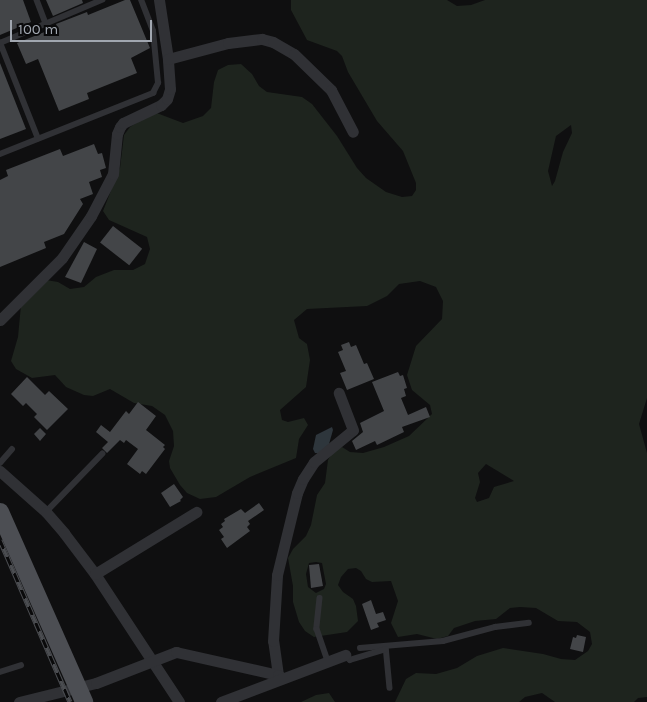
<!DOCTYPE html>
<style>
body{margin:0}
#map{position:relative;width:647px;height:702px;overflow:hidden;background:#0f0f10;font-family:Karla,sans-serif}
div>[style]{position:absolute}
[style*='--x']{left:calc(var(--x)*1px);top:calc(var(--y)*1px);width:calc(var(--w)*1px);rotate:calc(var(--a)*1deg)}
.green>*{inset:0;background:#1e241e}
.water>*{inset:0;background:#2e363c}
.building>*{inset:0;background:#434548;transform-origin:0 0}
.lane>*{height:5.5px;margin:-2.75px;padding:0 2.75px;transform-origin:2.75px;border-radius:2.75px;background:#303135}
.street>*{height:11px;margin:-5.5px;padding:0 5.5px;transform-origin:5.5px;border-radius:5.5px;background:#303135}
.primary>*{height:18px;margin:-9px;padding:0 9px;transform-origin:9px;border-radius:9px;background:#4c4e53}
.rail>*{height:5px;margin-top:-2.5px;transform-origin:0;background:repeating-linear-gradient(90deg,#0a0a0b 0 9px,#4b4d51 0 18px);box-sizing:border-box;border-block:1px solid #4b4d51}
span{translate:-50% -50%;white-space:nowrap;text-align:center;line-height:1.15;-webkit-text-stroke:4.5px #0a0a0b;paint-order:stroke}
.scale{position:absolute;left:10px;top:20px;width:142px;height:22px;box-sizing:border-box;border:2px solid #a1a7b0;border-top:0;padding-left:6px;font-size:15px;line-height:18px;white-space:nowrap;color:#a1a7b0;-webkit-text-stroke:4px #0a0a0b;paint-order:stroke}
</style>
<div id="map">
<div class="green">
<div style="clip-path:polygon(evenodd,291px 0,447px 0,457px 6px,471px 5px,485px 0,647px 0,647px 398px,639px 424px,647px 453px,647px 697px,638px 698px,634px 702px,555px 702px,542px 693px,525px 697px,519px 702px,395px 702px,406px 679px,416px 673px,436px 674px,457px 668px,477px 656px,503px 648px,543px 654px,561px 659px,575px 660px,588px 651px,592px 644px,590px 632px,577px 622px,558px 621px,536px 608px,520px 607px,510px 608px,496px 619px,475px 621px,454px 628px,448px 636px,437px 639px,417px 634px,398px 637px,391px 623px,398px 601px,391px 581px,372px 582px,366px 579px,361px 571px,356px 568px,348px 569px,341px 577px,338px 585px,343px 592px,353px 599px,356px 606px,358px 621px,347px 632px,314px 637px,305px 631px,299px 622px,293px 602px,293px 586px,288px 558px,293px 549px,306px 536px,311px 525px,317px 495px,325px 483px,328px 460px,333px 451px,342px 447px,350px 452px,363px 453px,384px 447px,409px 436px,432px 414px,430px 405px,412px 390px,407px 375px,416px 346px,442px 319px,443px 301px,436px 287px,420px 281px,399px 284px,387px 296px,367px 306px,307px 309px,294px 320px,299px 338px,307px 344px,310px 360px,306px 387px,280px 410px,282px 420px,288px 422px,304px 418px,308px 425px,299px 439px,296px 458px,250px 477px,216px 497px,200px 499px,187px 493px,180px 485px,170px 468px,169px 461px,174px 446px,173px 431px,165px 415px,152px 406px,134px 403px,110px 389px,93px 396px,84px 395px,66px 387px,55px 375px,32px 378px,16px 369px,11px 361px,18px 337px,21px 305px,46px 280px,58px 282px,70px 289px,84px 287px,96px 277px,114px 270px,133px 270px,145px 264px,150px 249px,147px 237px,109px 220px,103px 211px,120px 168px,124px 135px,130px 127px,154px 112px,183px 123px,203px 116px,211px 108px,214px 82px,218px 70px,228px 65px,241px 64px,252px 74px,259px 86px,267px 92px,302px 97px,312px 104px,337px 136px,357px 168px,366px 178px,386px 192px,402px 197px,412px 196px,416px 190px,416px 183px,403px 151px,377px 121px,348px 72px,342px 56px,337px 51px,307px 40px,291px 10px,291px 0,571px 125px,572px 133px,563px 152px,555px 181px,552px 186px,548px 171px,556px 136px,571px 125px,291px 0,486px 464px,514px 481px,494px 487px,489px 498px,477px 502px,475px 498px,480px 482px,478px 473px,486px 464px,291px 0,316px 562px,322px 563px,326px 584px,324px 589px,316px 593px,308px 587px,306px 574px,309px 563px,316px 562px)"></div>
<div style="clip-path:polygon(329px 693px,335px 702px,301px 702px,316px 695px)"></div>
</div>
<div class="water">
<div style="clip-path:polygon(332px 427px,333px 430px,329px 444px,319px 453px,315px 453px,313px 449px,316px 435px)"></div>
</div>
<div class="building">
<div style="clip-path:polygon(0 0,23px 0,31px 22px,0 35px)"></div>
<div style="clip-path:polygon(46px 0,82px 0,83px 3px,53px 16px)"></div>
<div style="clip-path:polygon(125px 0,130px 0,150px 48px,131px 58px,137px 73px,87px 93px,89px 99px,59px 111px,38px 59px,26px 64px,17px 43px,57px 27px,56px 24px,87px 12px,88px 15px)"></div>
<div style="clip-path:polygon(0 63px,26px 129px,0 139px)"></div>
<div style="clip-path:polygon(94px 144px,98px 154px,102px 153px,106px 168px,100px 170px,102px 177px,89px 182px,93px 194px,80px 199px,83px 204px,64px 234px,44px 242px,46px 248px,0 267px,0 180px,8px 176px,6px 170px,60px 149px,63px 156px)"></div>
<div style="left:113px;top:226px;width:37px;height:21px;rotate:38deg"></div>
<div style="clip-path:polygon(84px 242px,97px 249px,81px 283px,65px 277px)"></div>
<div style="clip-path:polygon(349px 342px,351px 347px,356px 345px,364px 364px,367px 363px,374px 379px,347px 390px,340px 373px,346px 371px,338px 352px,343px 350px,341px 345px)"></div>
<div style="clip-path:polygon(398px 372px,400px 376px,403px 375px,407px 388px,404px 389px,406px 396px,401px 398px,408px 415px,426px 407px,430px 417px,402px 427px,404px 432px,377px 445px,375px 441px,356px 450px,352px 441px,363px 432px,360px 423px,384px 411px,372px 382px)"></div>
<div style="clip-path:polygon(27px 377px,45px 395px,49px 391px,68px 409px,47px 430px,34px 417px,37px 414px,26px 403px,23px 406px,11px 394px)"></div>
<div style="clip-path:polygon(138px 402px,156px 416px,146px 430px,165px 445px,163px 447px,165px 449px,146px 474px,142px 471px,140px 474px,127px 464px,138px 449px,126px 440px,124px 443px,120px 440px,107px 453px,102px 448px,108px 442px,96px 432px,101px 425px,110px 432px,126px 411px,129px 414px)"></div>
<div style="clip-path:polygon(40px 428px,46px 434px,40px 441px,34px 434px)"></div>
<div style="clip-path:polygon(174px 484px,183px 497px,180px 500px,181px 501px,170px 507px,161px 493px)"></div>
<div style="clip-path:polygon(259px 503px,264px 510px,248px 521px,250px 524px,247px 527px,250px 531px,227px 548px,221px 539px,224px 537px,219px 530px,223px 527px,221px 524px,225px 521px,224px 519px,241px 509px,245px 513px)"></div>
<div style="clip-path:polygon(319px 564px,323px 586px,311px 588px,309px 565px)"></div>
<div style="clip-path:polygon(371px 600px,376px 614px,383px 612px,386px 620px,377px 623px,379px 627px,371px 630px,362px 604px)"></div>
<div style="clip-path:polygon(577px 635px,586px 637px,583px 652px,570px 649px,573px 637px,576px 638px)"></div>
</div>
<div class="lane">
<div style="--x:37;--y:0;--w:26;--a:69"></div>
<div style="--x:38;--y:139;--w:103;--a:-111.6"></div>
<div style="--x:0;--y:43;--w:111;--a:-22.9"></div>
<div style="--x:0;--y:154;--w:165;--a:-21.7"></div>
<div style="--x:153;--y:93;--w:11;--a:-63"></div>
<div style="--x:158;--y:83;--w:52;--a:-95.5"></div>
<div style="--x:153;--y:31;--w:33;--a:-111"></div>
<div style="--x:0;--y:463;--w:18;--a:-49"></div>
<div style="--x:46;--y:512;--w:81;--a:-46"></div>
<div style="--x:320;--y:598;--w:31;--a:96"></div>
<div style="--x:317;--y:629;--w:34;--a:71"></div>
<div style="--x:386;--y:646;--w:42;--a:84.6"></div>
<div style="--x:360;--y:648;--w:83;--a:-4.8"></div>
<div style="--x:443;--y:641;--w:54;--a:-15.1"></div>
<div style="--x:495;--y:627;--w:34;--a:-7"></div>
<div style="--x:345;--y:655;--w:7;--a:45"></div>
<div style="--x:350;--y:660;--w:37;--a:-17"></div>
<div style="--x:0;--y:672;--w:22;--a:-18"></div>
</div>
<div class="street">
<div style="--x:159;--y:0;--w:60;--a:81.3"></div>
<div style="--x:0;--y:320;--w:88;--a:-45"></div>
<div style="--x:62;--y:258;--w:51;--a:-55.4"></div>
<div style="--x:91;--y:216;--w:47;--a:-62.4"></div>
<div style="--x:113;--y:174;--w:40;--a:-84.3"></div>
<div style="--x:117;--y:134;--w:8;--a:-67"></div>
<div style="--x:120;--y:127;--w:5;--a:-53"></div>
<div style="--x:123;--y:123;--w:42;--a:-25.3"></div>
<div style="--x:161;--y:105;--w:8;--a:-45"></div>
<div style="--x:167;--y:99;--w:10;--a:-73"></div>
<div style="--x:170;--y:89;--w:30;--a:-94"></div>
<div style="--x:168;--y:59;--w:62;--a:-14.9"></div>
<div style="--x:228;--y:43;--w:34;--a:-7"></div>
<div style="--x:262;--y:39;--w:11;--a:15"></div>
<div style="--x:273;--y:42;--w:24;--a:30"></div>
<div style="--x:294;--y:54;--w:52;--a:44.2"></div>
<div style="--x:331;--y:90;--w:47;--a:62.4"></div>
<div style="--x:0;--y:471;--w:62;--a:41.7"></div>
<div style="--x:46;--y:512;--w:28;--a:49"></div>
<div style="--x:64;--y:533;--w:51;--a:52.9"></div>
<div style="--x:95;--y:574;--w:153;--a:56.7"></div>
<div style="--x:95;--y:574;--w:119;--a:-31.5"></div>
<div style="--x:278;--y:675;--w:34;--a:-98"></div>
<div style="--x:273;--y:641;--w:66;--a:-86.5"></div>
<div style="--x:277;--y:575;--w:84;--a:-76.3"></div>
<div style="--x:297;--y:493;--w:15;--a:-67"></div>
<div style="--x:303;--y:479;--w:20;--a:-57"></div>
<div style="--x:314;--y:462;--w:50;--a:-39.4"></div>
<div style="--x:353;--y:430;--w:40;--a:-111"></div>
<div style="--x:19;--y:702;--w:79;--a:-13.9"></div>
<div style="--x:96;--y:683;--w:86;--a:-21.2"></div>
<div style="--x:176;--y:652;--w:105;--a:12.7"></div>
<div style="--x:278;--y:675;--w:5;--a:37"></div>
<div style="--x:221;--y:702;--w:133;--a:-20.8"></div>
</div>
<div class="primary">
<div style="--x:0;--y:512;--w:208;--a:66.1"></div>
</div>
<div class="rail">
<div style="--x:0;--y:540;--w:176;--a:66.6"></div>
</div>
<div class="scale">100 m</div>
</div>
